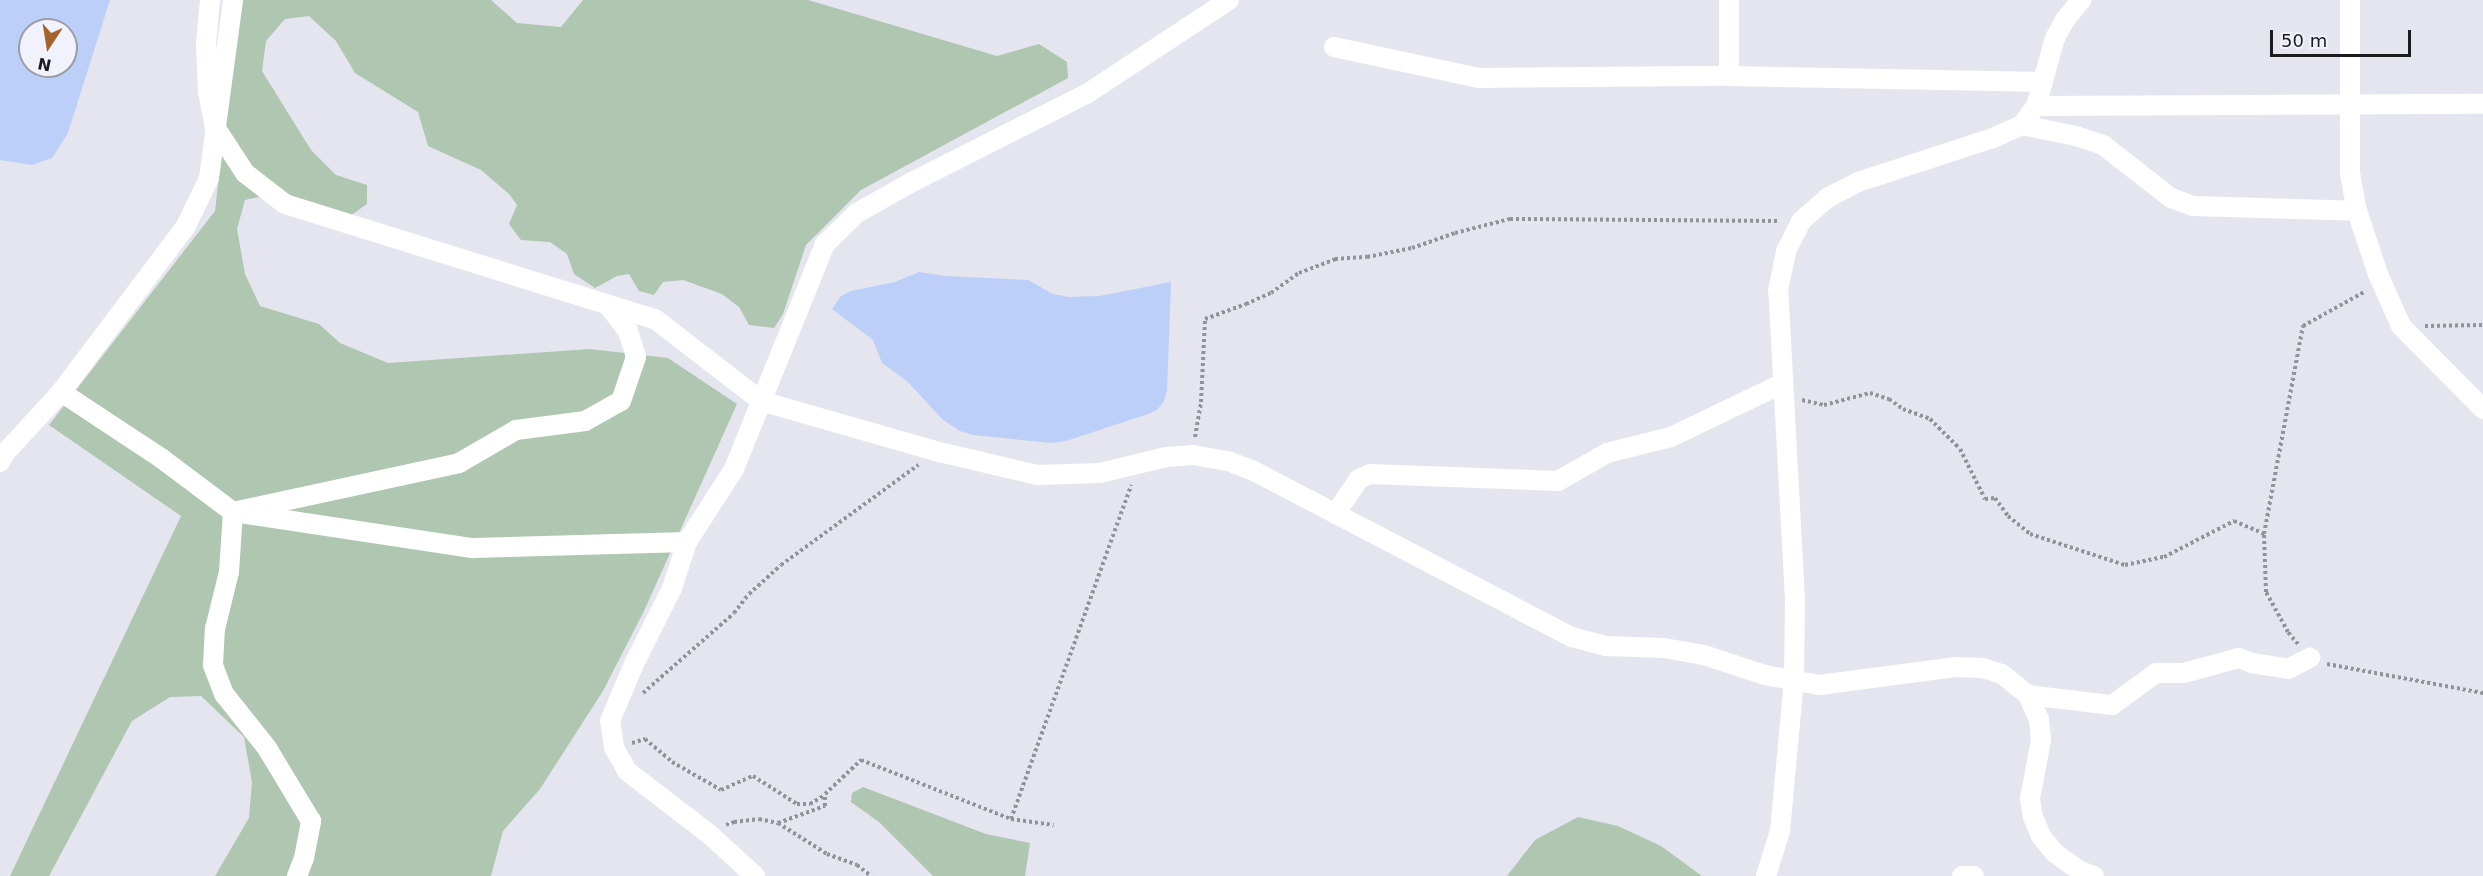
<!DOCTYPE html>
<style>
body{margin:0}
#map{position:relative;width:2483px;height:876px;overflow:hidden;background:#e5e5ef;font-family:"DejaVu Sans",sans-serif}
div>[style]{position:absolute}
[style*='--x']{left:calc(var(--x)*1px);top:calc(var(--y)*1px);width:calc(var(--w)*1px);rotate:calc(var(--a)*1deg)}
.green>*{inset:0;background:#afc6b0}
.water>*{inset:0;background:#bbcff8}
.path>*{height:4px;margin-top:-2px;transform-origin:0;background:repeating-linear-gradient(90deg,#929299 0 3px,transparent 0 6px)}
.minor>*{height:20px;margin:-10px;padding:0 10px;transform-origin:10px;border-radius:10px;background:#fff}
span{translate:-50% -50%;white-space:nowrap;text-align:center;line-height:1.15;-webkit-text-stroke:4.5px #f2f2fc;paint-order:stroke}
.north{position:absolute;left:18px;top:18px;width:60px;height:60px;box-sizing:border-box;background:#f2f2fc;border:2px solid #9c9ca4;border-radius:50%;rotate:192deg;font-size:16px;font-weight:700;line-height:24px;text-align:center;color:#1c1c1f}
.north::after{content:'';display:block;margin:auto;width:21px;height:27px;background:#a5642e;clip-path:polygon(50% 0,100% 100%,50% 72%,0 100%)}
.scale{position:absolute;left:2270px;top:30px;width:141px;height:27px;box-sizing:border-box;border:3px solid #1c1c1f;border-top:0;padding-left:8px;font-size:18px;line-height:21px;white-space:nowrap;color:#1c1c1f;-webkit-text-stroke:4px #f2f2fc;paint-order:stroke}
</style>
<div id="map">
<div class="green">
<div style="clip-path:polygon(239px 0,491px 0,517px 23px,561px 27px,583px 0,808px 0,997px 56px,1039px 44px,1067px 62px,1068px 78px,861px 190px,806px 245px,783px 314px,774px 328px,749px 325px,739px 307px,722px 294px,683px 280px,663px 282px,654px 295px,639px 291px,629px 274px,617px 276px,595px 288px,574px 274px,567px 254px,550px 242px,521px 240px,509px 224px,517px 205px,509px 194px,481px 170px,428px 146px,418px 112px,355px 73px,336px 41px,309px 16px,285px 19px,266px 41px,262px 71px,311px 150px,336px 175px,367px 185px,367px 204px,336px 226px,258px 197px,245px 200px,237px 229px,245px 274px,260px 306px,319px 324px,340px 343px,388px 363px,590px 349px,668px 358px,737px 404px,644px 611px,603px 691px,540px 789px,503px 831px,491px 876px,215px 876px,249px 818px,252px 782px,244px 737px,201px 696px,170px 697px,132px 721px,49px 876px,10px 876px,181px 516px,49px 425px,215px 211px)"></div>
<div style="clip-path:polygon(863px 787px,986px 834px,1030px 843px,1025px 876px,933px 876px,879px 822px,851px 802px,852px 793px)"></div>
<div style="clip-path:polygon(1578px 817px,1618px 826px,1661px 846px,1702px 876px,1507px 876px,1535px 840px)"></div>
</div>
<div class="water">
<div style="clip-path:polygon(evenodd,0 0,110px 0,68px 133px,52px 158px,32px 165px,0 160px,0 0,30px 30px,66px 30px,66px 66px,30px 66px,30px 30px)"></div>
<div style="clip-path:polygon(919px 272px,945px 276px,1028px 280px,1053px 294px,1069px 297px,1099px 296px,1171px 282px,1167px 391px,1164px 401px,1157px 410px,1148px 414px,1066px 441px,1051px 443px,973px 435px,960px 431px,943px 420px,907px 381px,882px 363px,873px 340px,832px 309px,841px 296px,851px 291px,895px 282px)"></div>
</div>
<div class="path">
<div style="--x:2425;--y:326;--w:58;--a:-1"></div>
<div style="--x:1802;--y:400;--w:23;--a:13"></div>
<div style="--x:1824;--y:405;--w:48;--a:-14.6"></div>
<div style="--x:1870;--y:393;--w:20;--a:18"></div>
<div style="--x:1889;--y:399;--w:17;--a:36"></div>
<div style="--x:1903;--y:409;--w:29;--a:20"></div>
<div style="--x:1930;--y:419;--w:42;--a:45"></div>
<div style="--x:1960;--y:449;--w:56;--a:63.4"></div>
<div style="--x:1985;--y:499;--w:10;--a:-6"></div>
<div style="--x:1995;--y:498;--w:22;--a:54"></div>
<div style="--x:2008;--y:516;--w:28;--a:39"></div>
<div style="--x:2030;--y:534;--w:100;--a:18.1"></div>
<div style="--x:2125;--y:565;--w:40;--a:-12"></div>
<div style="--x:2164;--y:557;--w:79;--a:-27.2"></div>
<div style="--x:2234;--y:521;--w:33;--a:23"></div>
<div style="--x:1195;--y:437;--w:36;--a:-80"></div>
<div style="--x:1201;--y:402;--w:83;--a:-87.2"></div>
<div style="--x:1205;--y:319;--w:44;--a:-20.1"></div>
<div style="--x:1246;--y:304;--w:27;--a:-24"></div>
<div style="--x:1271;--y:293;--w:34;--a:-36"></div>
<div style="--x:1299;--y:273;--w:39;--a:-21"></div>
<div style="--x:1335;--y:259;--w:32;--a:-4"></div>
<div style="--x:1367;--y:257;--w:46;--a:-11.3"></div>
<div style="--x:1412;--y:248;--w:46;--a:-19.2"></div>
<div style="--x:1455;--y:233;--w:57;--a:-14.3"></div>
<div style="--x:1510;--y:219;--w:270;--a:0.4"></div>
<div style="--x:2298;--y:644;--w:16;--a:-130"></div>
<div style="--x:2288;--y:632;--w:46;--a:-118.8"></div>
<div style="--x:2266;--y:592;--w:58;--a:-92"></div>
<div style="--x:2264;--y:534;--w:212;--a:-79.4"></div>
<div style="--x:2303;--y:326;--w:72;--a:-29.1"></div>
<div style="--x:2327;--y:664;--w:159;--a:10.5"></div>
<div style="--x:643;--y:693;--w:121;--a:-41.3"></div>
<div style="--x:734;--y:613;--w:24;--a:-52"></div>
<div style="--x:749;--y:594;--w:43;--a:-42.2"></div>
<div style="--x:781;--y:565;--w:170;--a:-36.1"></div>
<div style="--x:632;--y:743;--w:14;--a:-17"></div>
<div style="--x:645;--y:739;--w:35;--a:40"></div>
<div style="--x:672;--y:762;--w:56;--a:29.7"></div>
<div style="--x:721;--y:790;--w:35;--a:-24"></div>
<div style="--x:753;--y:776;--w:52;--a:32.5"></div>
<div style="--x:797;--y:804;--w:13;--a:0"></div>
<div style="--x:810;--y:804;--w:17;--a:-31"></div>
<div style="--x:1011;--y:819;--w:355;--a:-70.2"></div>
<div style="--x:778;--y:823;--w:50;--a:-19.9"></div>
<div style="--x:825;--y:806;--w:12;--a:-90"></div>
<div style="--x:825;--y:794;--w:50;--a:-43.4"></div>
<div style="--x:861;--y:760;--w:161;--a:21.5"></div>
<div style="--x:1011;--y:819;--w:43;--a:7.9"></div>
<div style="--x:726;--y:825;--w:9;--a:-21"></div>
<div style="--x:734;--y:822;--w:25;--a:-7"></div>
<div style="--x:759;--y:819;--w:19;--a:12"></div>
<div style="--x:778;--y:823;--w:58;--a:32.3"></div>
<div style="--x:827;--y:854;--w:32;--a:20"></div>
<div style="--x:857;--y:865;--w:18;--a:38"></div>
</div>
<div class="minor">
<div style="--x:210;--y:0;--w:44;--a:95.2"></div>
<div style="--x:206;--y:44;--w:48;--a:87.6"></div>
<div style="--x:208;--y:92;--w:36;--a:79"></div>
<div style="--x:215;--y:127;--w:55;--a:56.9"></div>
<div style="--x:245;--y:173;--w:51;--a:37.8"></div>
<div style="--x:285;--y:204;--w:387;--a:17.3"></div>
<div style="--x:655;--y:319;--w:134;--a:37.7"></div>
<div style="--x:761;--y:401;--w:181;--a:16"></div>
<div style="--x:935;--y:451;--w:105;--a:13.2"></div>
<div style="--x:1037;--y:475;--w:63;--a:-1.8"></div>
<div style="--x:1100;--y:473;--w:68;--a:-13.6"></div>
<div style="--x:1166;--y:457;--w:27;--a:-4"></div>
<div style="--x:1193;--y:455;--w:36;--a:10"></div>
<div style="--x:1228;--y:461;--w:26;--a:21"></div>
<div style="--x:1252;--y:470;--w:361;--a:27.6"></div>
<div style="--x:1572;--y:637;--w:35;--a:15"></div>
<div style="--x:1606;--y:646;--w:58;--a:2"></div>
<div style="--x:1664;--y:648;--w:41;--a:9.9"></div>
<div style="--x:1704;--y:655;--w:64;--a:18.2"></div>
<div style="--x:1765;--y:675;--w:55;--a:10.5"></div>
<div style="--x:1819;--y:685;--w:137;--a:-7.5"></div>
<div style="--x:1955;--y:667;--w:28;--a:2"></div>
<div style="--x:1983;--y:668;--w:20;--a:18"></div>
<div style="--x:2002;--y:674;--w:33;--a:39"></div>
<div style="--x:2028;--y:695;--w:27;--a:66"></div>
<div style="--x:2039;--y:720;--w:20;--a:84"></div>
<div style="--x:2041;--y:740;--w:60;--a:100.6"></div>
<div style="--x:2030;--y:799;--w:18;--a:81"></div>
<div style="--x:2033;--y:817;--w:21;--a:67"></div>
<div style="--x:2041;--y:836;--w:22;--a:51"></div>
<div style="--x:2055;--y:853;--w:29;--a:36"></div>
<div style="--x:2078;--y:870;--w:17;--a:21"></div>
<div style="--x:2350;--y:0;--w:173;--a:90"></div>
<div style="--x:2350;--y:173;--w:39;--a:80"></div>
<div style="--x:2357;--y:211;--w:66;--a:71.6"></div>
<div style="--x:2378;--y:274;--w:57;--a:66.1"></div>
<div style="--x:2401;--y:326;--w:117;--a:45.3"></div>
<div style="--x:1334;--y:47;--w:148;--a:12.1"></div>
<div style="--x:1479;--y:78;--w:250;--a:-0.5"></div>
<div style="--x:1729;--y:76;--w:314;--a:1.1"></div>
<div style="--x:1729;--y:76;--w:76;--a:-90"></div>
<div style="--x:2036;--y:106;--w:447;--a:-0.3"></div>
<div style="--x:2022;--y:125;--w:55;--a:11.5"></div>
<div style="--x:2076;--y:136;--w:28;--a:18"></div>
<div style="--x:2103;--y:145;--w:86;--a:37.9"></div>
<div style="--x:2171;--y:198;--w:23;--a:20"></div>
<div style="--x:2193;--y:206;--w:164;--a:1.7"></div>
<div style="--x:61;--y:392;--w:120;--a:33.4"></div>
<div style="--x:161;--y:458;--w:90;--a:36.9"></div>
<div style="--x:233;--y:512;--w:242;--a:8.6"></div>
<div style="--x:472;--y:548;--w:215;--a:-1.6"></div>
<div style="--x:0;--y:462;--w:10;--a:-61"></div>
<div style="--x:5;--y:453;--w:83;--a:-47.4"></div>
<div style="--x:61;--y:392;--w:208;--a:-53"></div>
<div style="--x:186;--y:226;--w:53;--a:-64.4"></div>
<div style="--x:209;--y:178;--w:180;--a:-82.3"></div>
<div style="--x:1335;--y:514;--w:42;--a:-55.6"></div>
<div style="--x:1359;--y:479;--w:12;--a:-24"></div>
<div style="--x:1370;--y:474;--w:188;--a:2.1"></div>
<div style="--x:1558;--y:481;--w:56;--a:-29.7"></div>
<div style="--x:1607;--y:453;--w:66;--a:-14"></div>
<div style="--x:1671;--y:437;--w:124;--a:-25.7"></div>
<div style="--x:2028;--y:695;--w:85;--a:6.8"></div>
<div style="--x:2112;--y:705;--w:54;--a:-36"></div>
<div style="--x:2156;--y:673;--w:28;--a:0"></div>
<div style="--x:2184;--y:673;--w:57;--a:-15.3"></div>
<div style="--x:2239;--y:658;--w:14;--a:21"></div>
<div style="--x:2252;--y:663;--w:36;--a:9"></div>
<div style="--x:2288;--y:669;--w:25;--a:-27"></div>
<div style="--x:297;--y:876;--w:19;--a:-69"></div>
<div style="--x:304;--y:858;--w:38;--a:-79"></div>
<div style="--x:311;--y:821;--w:85;--a:-121.1"></div>
<div style="--x:267;--y:748;--w:69;--a:-128.5"></div>
<div style="--x:224;--y:694;--w:31;--a:-111"></div>
<div style="--x:213;--y:665;--w:36;--a:-87"></div>
<div style="--x:215;--y:629;--w:59;--a:-76.2"></div>
<div style="--x:229;--y:572;--w:60;--a:-86.2"></div>
<div style="--x:233;--y:512;--w:231;--a:-12.2"></div>
<div style="--x:459;--y:463;--w:66;--a:-30.1"></div>
<div style="--x:516;--y:430;--w:70;--a:-7.4"></div>
<div style="--x:585;--y:421;--w:41;--a:-29.1"></div>
<div style="--x:621;--y:401;--w:46;--a:-71.2"></div>
<div style="--x:636;--y:357;--w:27;--a:-107"></div>
<div style="--x:628;--y:331;--w:34;--a:-128"></div>
<div style="--x:755;--y:876;--w:62;--a:-137.6"></div>
<div style="--x:709;--y:834;--w:103;--a:-142.5"></div>
<div style="--x:627;--y:771;--w:26;--a:-119"></div>
<div style="--x:614;--y:748;--w:27;--a:-98"></div>
<div style="--x:610;--y:721;--w:62;--a:-67.2"></div>
<div style="--x:634;--y:664;--w:85;--a:-63.4"></div>
<div style="--x:672;--y:588;--w:48;--a:-71.9"></div>
<div style="--x:687;--y:542;--w:87;--a:-57.2"></div>
<div style="--x:734;--y:469;--w:243;--a:-68"></div>
<div style="--x:825;--y:244;--w:45;--a:-44.1"></div>
<div style="--x:857;--y:213;--w:63;--a:-29.4"></div>
<div style="--x:912;--y:182;--w:197;--a:-26.8"></div>
<div style="--x:1088;--y:93;--w:169;--a:-33.4"></div>
<div style="--x:1766;--y:876;--w:47;--a:-72.7"></div>
<div style="--x:1780;--y:831;--w:151;--a:-84.7"></div>
<div style="--x:1794;--y:681;--w:82;--a:-89.3"></div>
<div style="--x:1795;--y:599;--w:309;--a:-93.1"></div>
<div style="--x:1778;--y:290;--w:40;--a:-78"></div>
<div style="--x:1786;--y:251;--w:34;--a:-63"></div>
<div style="--x:1801;--y:221;--w:35;--a:-41"></div>
<div style="--x:1827;--y:198;--w:35;--a:-27"></div>
<div style="--x:1858;--y:182;--w:142;--a:-18.1"></div>
<div style="--x:1993;--y:138;--w:32;--a:-24"></div>
<div style="--x:2022;--y:125;--w:24;--a:-54"></div>
<div style="--x:2036;--y:106;--w:71;--a:-74.4"></div>
<div style="--x:2055;--y:38;--w:21;--a:-61"></div>
<div style="--x:2065;--y:20;--w:26;--a:-51"></div>
<div style="--x:1962;--y:876;--w:12;--a:0"></div>
</div>
<div class="north">N</div>
<div class="scale">50 m</div>
</div>
